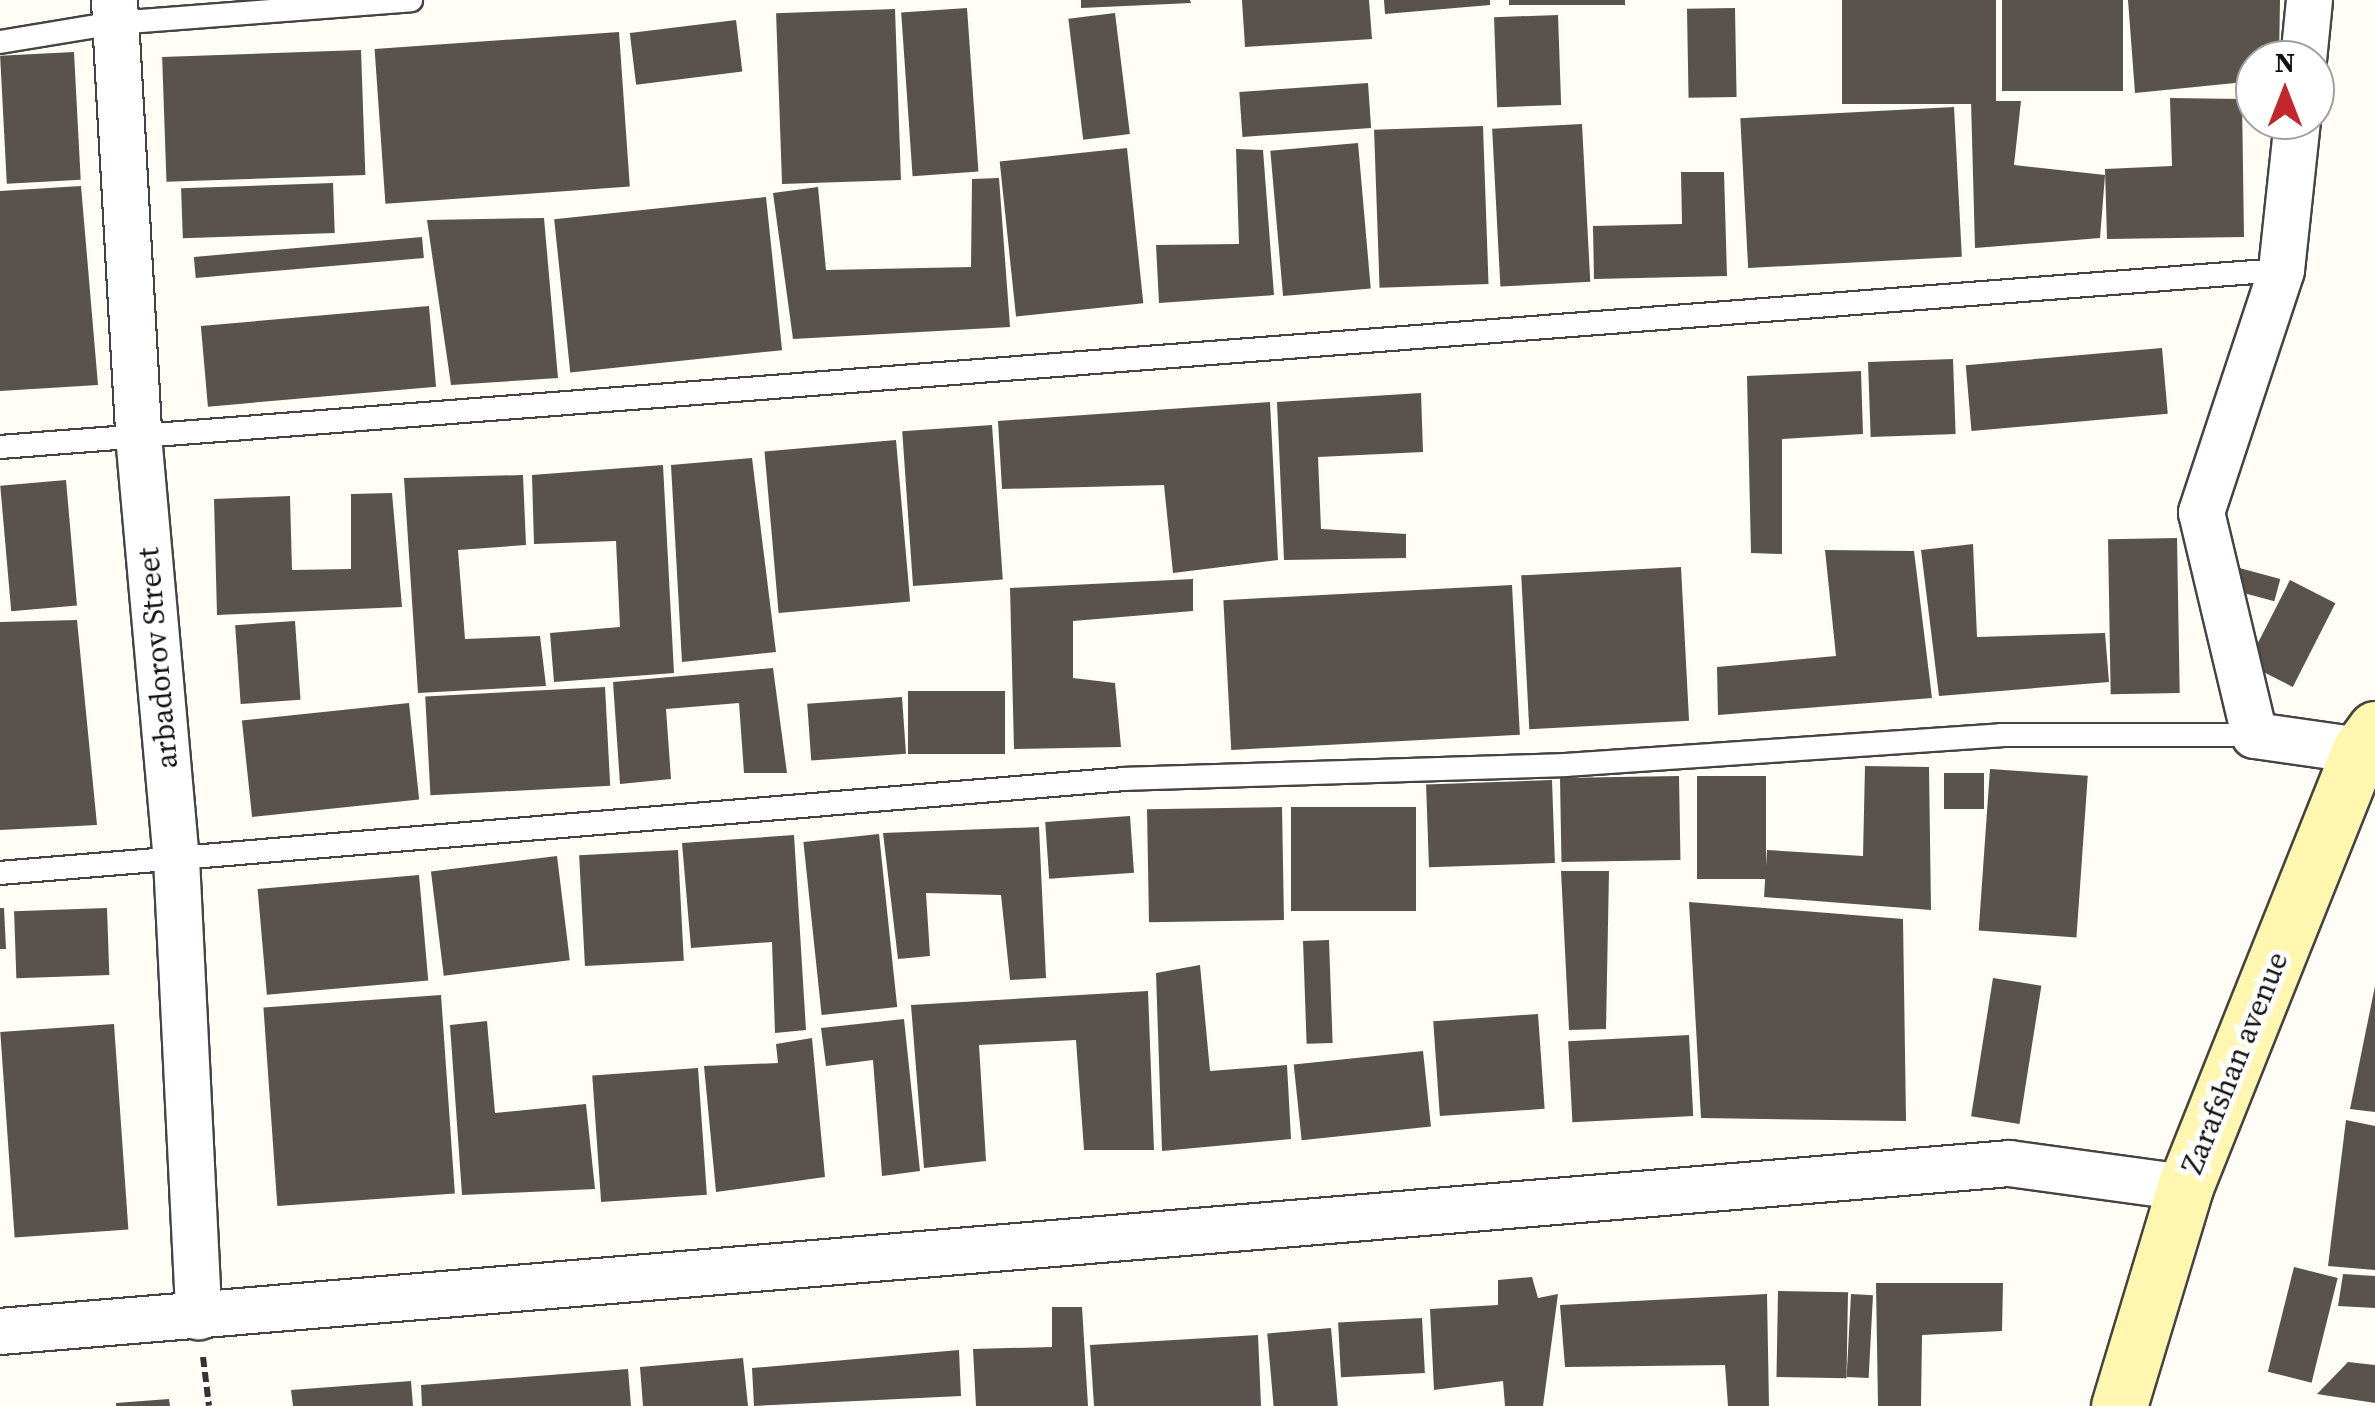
<!DOCTYPE html>
<style>
body{margin:0}
#map{position:relative;width:2375px;height:1406px;overflow:hidden;background:#fffdf5;font-family:"Source Serif 4",serif}
div>[style]{position:absolute}
[style*='--x']{left:calc(var(--x)*1px);top:calc(var(--y)*1px);width:calc(var(--w)*1px);rotate:calc(var(--a)*1deg)}
.building>*{inset:0;background:#5a524d;transform-origin:0 0}
.path>*{height:6px;margin-top:-3px;transform-origin:0;background:repeating-linear-gradient(90deg,#333 0 10px,transparent 0 15px)}
.roads{filter:drop-shadow(2px 0 #444) drop-shadow(-2px 0 #444) drop-shadow(0 2px #444) drop-shadow(0 -2px #444)}
.service>*{height:22px;margin:-11px;padding:0 11px;transform-origin:11px;border-radius:11px;background:#fff}
.minor>*{height:45px;margin:-22.5px;padding:0 22.5px;transform-origin:22.5px;border-radius:22.5px;background:#fff}
.secondary>*{height:55px;margin:-27.5px;padding:0 27.5px;transform-origin:27.5px;border-radius:27.5px;background:#fff6b0}
span{translate:-50% -50%;white-space:nowrap;text-align:center;line-height:1.15;-webkit-text-stroke:10px #fff;paint-order:stroke}
.street-label{font-size:30px;color:#111}
.north{position:absolute;left:2235px;top:40px;width:100px;height:100px;box-sizing:border-box;background:#fff;border:2px solid #a0a0a0;border-radius:50%;rotate:0deg;font-size:28px;font-weight:700;line-height:40px;text-align:center;color:#111}
.north::after{content:'';display:block;margin:auto;width:35px;height:45px;background:#c4262e;clip-path:polygon(50% 0,100% 100%,50% 72%,0 100%)}
</style>
<div id="map">
<div class="building">
<div style="clip-path:polygon(1081px 0,1190px 0,1191px 3px,1081px 8px)"></div>
<div style="clip-path:polygon(1242px 0,1369px 0,1372px 39px,1245px 47px)"></div>
<div style="clip-path:polygon(1384px 0,1490px 0,1490px 5px,1385px 14px)"></div>
<div style="left:1509px;top:0;width:116px;height:5px"></div>
<div style="left:1842px;top:0;width:154px;height:104px"></div>
<div style="left:2002px;top:0;width:121px;height:91px"></div>
<div style="clip-path:polygon(2128px 0,2280px 0,2279px 60px,2255px 60px,2255px 81px,2135px 93px)"></div>
<div style="left:967px;top:8px;width:164px;height:66px;rotate:86deg"></div>
<div style="left:1735px;top:8px;width:89px;height:48px;rotate:89deg"></div>
<div style="left:895px;top:9px;width:171px;height:119px;rotate:88deg"></div>
<div style="left:1115px;top:13px;width:122px;height:47px;rotate:83deg"></div>
<div style="left:1558px;top:15px;width:90px;height:64px;rotate:88deg"></div>
<div style="left:736px;top:20px;width:52px;height:107px;rotate:83deg"></div>
<div style="left:619px;top:32px;width:155px;height:245px;rotate:86deg"></div>
<div style="left:361px;top:50px;width:125px;height:199px;rotate:88deg"></div>
<div style="left:74px;top:52px;width:128px;height:74px;rotate:87deg"></div>
<div style="left:1368px;top:83px;width:45px;height:129px;rotate:86deg"></div>
<div style="clip-path:polygon(2170px 98px,2242px 99px,2244px 237px,2107px 239px,2105px 169px,2172px 166px)"></div>
<div style="clip-path:polygon(1971px 101px,2021px 101px,2014px 165px,2105px 175px,2100px 238px,1975px 248px)"></div>
<div style="left:1954px;top:107px;width:150px;height:214px;rotate:87deg"></div>
<div style="left:1582px;top:124px;width:158px;height:90px;rotate:87deg"></div>
<div style="left:1483px;top:126px;width:158px;height:109px;rotate:88deg"></div>
<div style="left:1358px;top:143px;width:146px;height:88px;rotate:85deg"></div>
<div style="left:1127px;top:148px;width:156px;height:128px;rotate:84deg"></div>
<div style="clip-path:polygon(1236px 149px,1263px 150px,1274px 295px,1159px 303px,1156px 245px,1239px 244px)"></div>
<div style="clip-path:polygon(1681px 172px,1724px 172px,1727px 276px,1594px 279px,1593px 226px,1682px 224px)"></div>
<div style="clip-path:polygon(999px 178px,1010px 327px,793px 339px,773px 193px,818px 187px,826px 270px,971px 267px,972px 179px)"></div>
<div style="left:333px;top:183px;width:50px;height:152px;rotate:88deg"></div>
<div style="clip-path:polygon(81px 186px,98px 385px,0 391px,0 191px)"></div>
<div style="left:766px;top:197px;width:154px;height:213px;rotate:84deg"></div>
<div style="clip-path:polygon(544px 218px,558px 378px,451px 385px,427px 220px)"></div>
<div style="left:422px;top:237px;width:21px;height:229px;rotate:85deg"></div>
<div style="left:429px;top:306px;width:81px;height:229px;rotate:85deg"></div>
<div style="left:2162px;top:348px;width:66px;height:197px;rotate:85deg"></div>
<div style="left:1953px;top:359px;width:75px;height:85px;rotate:88deg"></div>
<div style="clip-path:polygon(1861px 371px,1863px 434px,1782px 439px,1782px 554px,1751px 553px,1747px 376px)"></div>
<div style="clip-path:polygon(1421px 393px,1423px 452px,1318px 457px,1321px 529px,1406px 534px,1406px 558px,1284px 560px,1277px 402px)"></div>
<div style="clip-path:polygon(1270px 402px,1278px 560px,1173px 573px,1164px 485px,1002px 489px,998px 421px)"></div>
<div style="left:992px;top:425px;width:155px;height:90px;rotate:86deg"></div>
<div style="left:896px;top:440px;width:162px;height:132px;rotate:85deg"></div>
<div style="clip-path:polygon(752px 458px,776px 652px,682px 662px,671px 465px)"></div>
<div style="clip-path:polygon(663px 465px,674px 673px,554px 682px,550px 633px,620px 627px,616px 541px,534px 544px,532px 475px)"></div>
<div style="clip-path:polygon(523px 475px,526px 545px,458px 550px,465px 639px,540px 636px,546px 686px,418px 693px,404px 478px)"></div>
<div style="left:66px;top:480px;width:126px;height:66px;rotate:85deg"></div>
<div style="clip-path:polygon(392px 493px,402px 607px,217px 615px,214px 499px,290px 496px,292px 570px,351px 569px,351px 494px)"></div>
<div style="left:2177px;top:538px;width:155px;height:69px;rotate:89deg"></div>
<div style="clip-path:polygon(1973px 544px,1977px 637px,2105px 633px,2109px 682px,1939px 696px,1921px 550px)"></div>
<div style="clip-path:polygon(1825px 550px,1914px 551px,1932px 698px,1718px 715px,1717px 667px,1836px 656px)"></div>
<div style="left:2232px;top:566px;width:50px;height:23px;rotate:15deg"></div>
<div style="left:1681px;top:567px;width:154px;height:160px;rotate:87deg"></div>
<div style="clip-path:polygon(1193px 579px,1193px 611px,1073px 621px,1073px 678px,1115px 683px,1121px 747px,1014px 749px,1010px 588px)"></div>
<div style="left:2290px;top:580px;width:51px;height:94px;rotate:27deg"></div>
<div style="left:1512px;top:585px;width:150px;height:289px;rotate:87deg"></div>
<div style="clip-path:polygon(77px 620px,97px 825px,0 830px,0 622px)"></div>
<div style="left:295px;top:621px;width:79px;height:60px;rotate:86deg"></div>
<div style="clip-path:polygon(773px 668px,787px 773px,744px 773px,739px 703px,666px 709px,671px 779px,620px 784px,613px 682px)"></div>
<div style="left:605px;top:687px;width:99px;height:180px;rotate:87deg"></div>
<div style="left:1005px;top:691px;width:63px;height:97px;rotate:90deg"></div>
<div style="left:902px;top:697px;width:57px;height:95px;rotate:86deg"></div>
<div style="left:409px;top:703px;width:97px;height:168px;rotate:84deg"></div>
<div style="clip-path:polygon(1865px 766px,1929px 767px,1931px 910px,1764px 897px,1767px 850px,1863px 856px)"></div>
<div style="left:1990px;top:769px;width:98px;height:162px;rotate:4deg"></div>
<div style="left:1944px;top:773px;width:40px;height:36px"></div>
<div style="left:1679px;top:776px;width:84px;height:119px;rotate:89deg"></div>
<div style="left:1697px;top:776px;width:69px;height:103px"></div>
<div style="left:1552px;top:780px;width:83px;height:126px;rotate:88deg"></div>
<div style="left:1282px;top:807px;width:113px;height:135px;rotate:89deg"></div>
<div style="left:1416px;top:807px;width:104px;height:125px;rotate:90deg"></div>
<div style="left:1130px;top:816px;width:57px;height:85px;rotate:86deg"></div>
<div style="clip-path:polygon(1039px 827px,1046px 978px,1010px 980px,1001px 895px,926px 893px,930px 956px,898px 959px,883px 833px)"></div>
<div style="left:879px;top:834px;width:174px;height:76px;rotate:84deg"></div>
<div style="clip-path:polygon(794px 835px,806px 1030px,775px 1033px,772px 942px,691px 948px,682px 843px)"></div>
<div style="left:678px;top:850px;width:111px;height:99px;rotate:87deg"></div>
<div style="left:557px;top:856px;width:105px;height:127px;rotate:83deg"></div>
<div style="clip-path:polygon(1561px 871px,1609px 871px,1606px 1029px,1569px 1030px)"></div>
<div style="left:419px;top:875px;width:106px;height:162px;rotate:85deg"></div>
<div style="clip-path:polygon(1689px 902px,1903px 919px,1906px 1121px,1701px 1118px)"></div>
<div style="clip-path:polygon(0 908px,4px 908px,6px 949px,0 949px)"></div>
<div style="left:107px;top:908px;width:67px;height:93px;rotate:88deg"></div>
<div style="left:1329px;top:940px;width:103px;height:26px;rotate:88deg"></div>
<div style="clip-path:polygon(1200px 965px,1210px 1071px,1287px 1065px,1291px 1139px,1162px 1151px,1156px 973px)"></div>
<div style="left:1993px;top:978px;width:49px;height:140px;rotate:9deg"></div>
<div style="clip-path:polygon(2375px 986px,2375px 1112px,2350px 1109px)"></div>
<div style="clip-path:polygon(1148px 991px,1154px 1150px,1084px 1150px,1076px 1040px,979px 1045px,986px 1161px,924px 1168px,911px 1005px)"></div>
<div style="left:441px;top:995px;width:199px;height:178px;rotate:86deg"></div>
<div style="left:1538px;top:1014px;width:95px;height:105px;rotate:86deg"></div>
<div style="clip-path:polygon(904px 1019px,920px 1171px,882px 1176px,873px 1060px,826px 1066px,821px 1028px)"></div>
<div style="clip-path:polygon(487px 1021px,495px 1113px,586px 1104px,595px 1189px,462px 1195px,450px 1025px)"></div>
<div style="left:114px;top:1024px;width:206px;height:114px;rotate:86deg"></div>
<div style="left:1689px;top:1035px;width:81px;height:121px;rotate:87deg"></div>
<div style="clip-path:polygon(812px 1038px,825px 1177px,716px 1192px,704px 1066px,778px 1063px,776px 1044px)"></div>
<div style="left:1423px;top:1051px;width:76px;height:130px;rotate:84deg"></div>
<div style="left:698px;top:1068px;width:127px;height:106px;rotate:86deg"></div>
<div style="clip-path:polygon(2346px 1120px,2375px 1126px,2375px 1270px,2328px 1266px)"></div>
<div style="left:2294px;top:1267px;width:45px;height:108px;rotate:14deg"></div>
<div style="clip-path:polygon(2343px 1274px,2375px 1276px,2375px 1308px,2338px 1306px)"></div>
<div style="clip-path:polygon(1532px 1277px,1538px 1298px,1558px 1294px,1543px 1406px,1505px 1406px,1503px 1381px,1434px 1390px,1430px 1309px,1498px 1305px,1498px 1280px)"></div>
<div style="clip-path:polygon(1876px 1283px,2003px 1283px,2002px 1331px,1922px 1335px,1921px 1406px,1878px 1406px)"></div>
<div style="left:1778px;top:1291px;width:70px;height:86px;rotate:1deg"></div>
<div style="clip-path:polygon(1767px 1294px,1769px 1406px,1728px 1406px,1725px 1365px,1565px 1367px,1560px 1305px)"></div>
<div style="left:1851px;top:1294px;width:22px;height:83px;rotate:3deg"></div>
<div style="clip-path:polygon(1052px 1307px,1082px 1307px,1088px 1406px,976px 1406px,973px 1349px,1052px 1347px)"></div>
<div style="left:1422px;top:1318px;width:55px;height:84px;rotate:87deg"></div>
<div style="left:1331px;top:1328px;width:78px;height:64px;rotate:85deg"></div>
<div style="clip-path:polygon(1258px 1335px,1261px 1406px,1094px 1406px,1090px 1345px)"></div>
<div style="clip-path:polygon(959px 1350px,961px 1396px,754px 1406px,752px 1368px)"></div>
<div style="clip-path:polygon(743px 1358px,748px 1406px,643px 1406px,640px 1367px)"></div>
<div style="clip-path:polygon(2348px 1362px,2375px 1365px,2375px 1403px,2317px 1394px)"></div>
<div style="clip-path:polygon(628px 1369px,631px 1406px,422px 1406px,421px 1385px)"></div>
<div style="clip-path:polygon(411px 1381px,413px 1406px,293px 1406px,291px 1390px)"></div>
<div style="clip-path:polygon(169px 1399px,170px 1406px,116px 1406px,116px 1403px)"></div>
</div>
<div class="path">
<div style="--x:203;--y:1357;--w:49;--a:83"></div>
</div>
<div class="roads">
<div class="service">
<div style="--x:0;--y:42;--w:117;--a:-9.4"></div>
<div style="--x:115;--y:23;--w:297;--a:-4.4"></div>
<div style="--x:0;--y:447;--w:2288;--a:-4.44"></div>
<div style="--x:0;--y:873;--w:1128;--a:-4.78"></div>
<div style="--x:1124;--y:779;--w:441;--a:-1.8"></div>
<div style="--x:1565;--y:765;--w:437;--a:-3.9"></div>
<div style="--x:2001;--y:735;--w:253;--a:0"></div>
</div>
<div class="minor">
<div style="--x:114;--y:0;--w:436;--a:86.8"></div>
<div style="--x:138;--y:435;--w:425;--a:84.9"></div>
<div style="--x:176;--y:858;--w:459;--a:87.2"></div>
<div style="--x:2303;--y:60;--w:60;--a:-84.3"></div>
<div style="--x:2297;--y:120;--w:151;--a:96.1"></div>
<div style="--x:2281;--y:270;--w:255;--a:108.3"></div>
<div style="--x:2201;--y:512;--w:229;--a:76.6"></div>
<div style="--x:2254;--y:735;--w:107;--a:8.1"></div>
<div style="--x:0;--y:1331;--w:2016;--a:-4.78"></div>
<div style="--x:2009;--y:1163;--w:178;--a:7.8"></div>
</div>
<div class="secondary">
<div style="--x:2119;--y:1406;--w:229;--a:-73.2"></div>
<div style="--x:2185;--y:1187;--w:471;--a:-68.2"></div>
<div style="--x:2360;--y:750;--w:26;--a:-54"></div>
</div>
</div>
<div class="street-label">
<span style="left:158px;top:658px;rotate:-95deg">arbadorov Street</span>
<span style="left:2235px;top:1063px;rotate:-68deg">Zarafshan avenue</span>
</div>
<div class="north">N</div>
</div>
